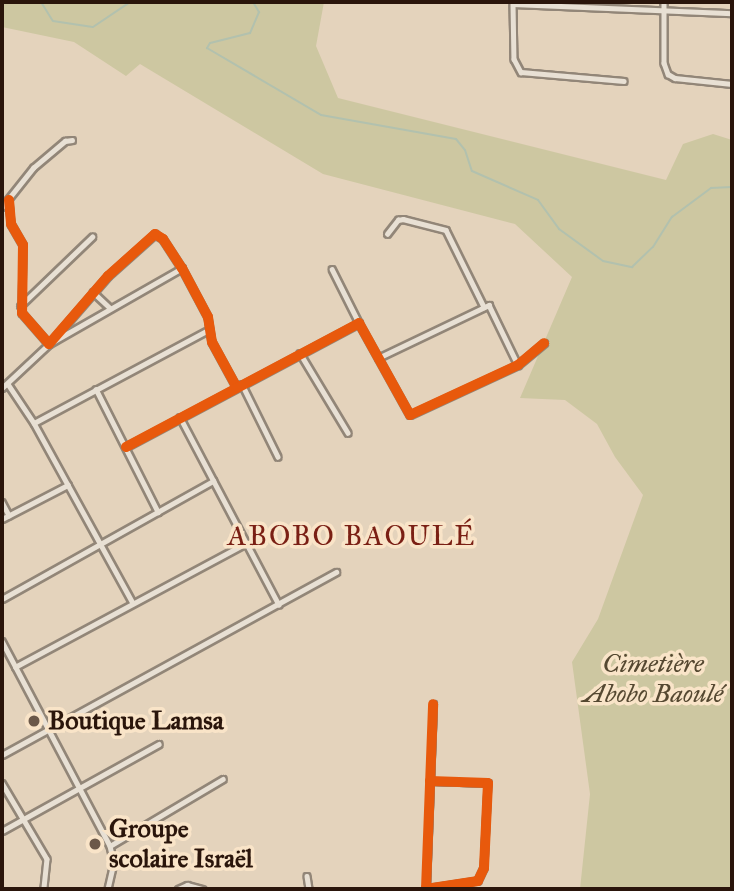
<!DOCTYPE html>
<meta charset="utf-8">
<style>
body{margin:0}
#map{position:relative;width:734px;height:891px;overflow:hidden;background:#e4d3bc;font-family:"IM FELL Great Primer",serif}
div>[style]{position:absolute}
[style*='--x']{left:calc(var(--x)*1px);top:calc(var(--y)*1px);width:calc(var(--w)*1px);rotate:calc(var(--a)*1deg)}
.green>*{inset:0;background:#cdc7a1}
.stream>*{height:2px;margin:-1px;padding:0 1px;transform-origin:1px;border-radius:1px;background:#b2c1ae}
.roads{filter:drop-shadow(2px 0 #928678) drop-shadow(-2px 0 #928678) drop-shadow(0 2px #928678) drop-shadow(0 -2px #928678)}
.street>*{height:4.5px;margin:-2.25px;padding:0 2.25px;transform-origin:2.25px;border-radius:2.25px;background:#e8e0d4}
.cycleway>*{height:10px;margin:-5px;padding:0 5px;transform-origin:5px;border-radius:5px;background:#e8590c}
.dots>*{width:19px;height:19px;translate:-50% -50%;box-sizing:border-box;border:4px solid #f9e4c8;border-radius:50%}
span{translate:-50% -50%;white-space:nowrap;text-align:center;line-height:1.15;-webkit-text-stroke:7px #f9e4c8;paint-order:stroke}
.park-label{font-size:26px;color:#554831;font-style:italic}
.poi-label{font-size:26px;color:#2a150b;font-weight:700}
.left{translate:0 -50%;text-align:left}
.neighbourhood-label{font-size:28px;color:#7a1f14;letter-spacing:2px}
.frame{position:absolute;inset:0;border:4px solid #2a150b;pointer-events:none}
</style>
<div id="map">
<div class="green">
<div style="clip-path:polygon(2px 2px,324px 2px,316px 46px,338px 98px,666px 180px,683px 144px,713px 134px,732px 140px,732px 889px,580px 889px,590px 794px,572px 662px,598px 619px,643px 495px,615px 457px,597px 424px,565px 400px,520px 398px,572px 277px,515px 224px,323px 174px,140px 64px,126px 76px,74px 42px,2px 27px)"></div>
</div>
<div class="stream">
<div style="--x:41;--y:2;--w:22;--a:58"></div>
<div style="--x:53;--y:21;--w:40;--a:8.5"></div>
<div style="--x:93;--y:27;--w:45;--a:-34"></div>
<div style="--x:253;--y:2;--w:12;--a:59"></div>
<div style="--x:259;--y:12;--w:23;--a:113"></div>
<div style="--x:250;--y:33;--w:41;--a:166"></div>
<div style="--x:210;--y:43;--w:6;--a:121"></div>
<div style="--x:207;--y:48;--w:132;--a:30.4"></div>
<div style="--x:321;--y:115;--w:137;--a:10.1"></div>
<div style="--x:456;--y:139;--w:14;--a:51"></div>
<div style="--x:465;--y:150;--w:22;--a:72"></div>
<div style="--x:472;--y:171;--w:72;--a:23.7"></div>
<div style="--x:538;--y:200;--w:36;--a:54"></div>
<div style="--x:559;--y:229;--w:54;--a:36"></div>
<div style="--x:603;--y:261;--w:30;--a:12"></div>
<div style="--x:632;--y:267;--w:29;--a:-44"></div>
<div style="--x:653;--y:247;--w:36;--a:-58"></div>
<div style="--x:672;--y:217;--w:49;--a:-36.6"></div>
<div style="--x:711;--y:188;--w:21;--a:-3"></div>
</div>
<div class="roads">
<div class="street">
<div style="--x:664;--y:2;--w:61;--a:90"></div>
<div style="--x:664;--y:63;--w:12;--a:70"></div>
<div style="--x:668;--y:74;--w:8;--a:30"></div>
<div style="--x:675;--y:78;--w:57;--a:6"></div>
<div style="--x:513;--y:4;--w:219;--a:2.4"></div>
<div style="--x:513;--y:4;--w:55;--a:89"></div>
<div style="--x:514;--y:59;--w:15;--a:62"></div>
<div style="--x:521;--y:72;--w:103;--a:5"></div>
<div style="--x:9;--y:200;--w:24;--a:85"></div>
<div style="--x:11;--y:224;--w:24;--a:60"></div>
<div style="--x:23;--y:245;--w:68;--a:90.8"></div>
<div style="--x:22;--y:313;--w:41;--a:48.9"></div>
<div style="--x:49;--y:344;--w:90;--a:-49.1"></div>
<div style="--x:108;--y:276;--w:63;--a:-41.8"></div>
<div style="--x:155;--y:234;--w:9;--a:32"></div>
<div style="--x:163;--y:239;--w:35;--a:57"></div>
<div style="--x:182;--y:268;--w:55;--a:62"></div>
<div style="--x:208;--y:317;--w:25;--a:81"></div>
<div style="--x:212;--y:342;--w:50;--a:61.4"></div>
<div style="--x:2;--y:207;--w:50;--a:-51.5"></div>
<div style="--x:33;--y:168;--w:42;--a:-40.2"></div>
<div style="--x:65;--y:141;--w:7;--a:-8"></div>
<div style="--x:387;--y:234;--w:18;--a:-52"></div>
<div style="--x:398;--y:220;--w:5;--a:-11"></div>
<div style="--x:403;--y:219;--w:44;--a:14.3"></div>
<div style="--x:446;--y:230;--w:86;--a:63.7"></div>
<div style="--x:332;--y:269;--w:60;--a:63.4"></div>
<div style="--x:93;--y:292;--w:23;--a:43"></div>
<div style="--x:20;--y:306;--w:100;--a:-43.8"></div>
<div style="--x:300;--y:353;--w:93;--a:59"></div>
<div style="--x:378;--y:358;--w:123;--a:-25.5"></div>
<div style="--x:489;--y:305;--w:67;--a:64.2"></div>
<div style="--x:8;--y:384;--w:47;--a:56.3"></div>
<div style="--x:34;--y:423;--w:205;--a:61.2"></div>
<div style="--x:242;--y:384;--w:81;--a:63.7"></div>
<div style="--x:2;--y:388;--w:64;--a:-43.1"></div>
<div style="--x:49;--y:344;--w:153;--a:-29.7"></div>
<div style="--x:96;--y:389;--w:138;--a:63.2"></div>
<div style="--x:180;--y:417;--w:212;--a:62.2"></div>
<div style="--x:34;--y:423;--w:197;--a:-28.1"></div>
<div style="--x:126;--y:447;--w:264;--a:-28"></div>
<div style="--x:359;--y:323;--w:105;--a:61"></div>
<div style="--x:410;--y:415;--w:119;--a:-24.8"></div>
<div style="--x:518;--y:365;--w:34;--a:-40"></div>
<div style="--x:2;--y:502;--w:15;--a:62"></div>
<div style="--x:2;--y:519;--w:74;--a:-27.3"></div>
<div style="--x:2;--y:599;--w:242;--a:-29.2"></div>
<div style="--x:2;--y:641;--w:232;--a:62.2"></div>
<div style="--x:110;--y:846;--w:17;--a:77"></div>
<div style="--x:114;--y:863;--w:27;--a:103"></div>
<div style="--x:15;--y:667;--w:262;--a:-28.2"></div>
<div style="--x:2;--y:755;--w:381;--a:-28.7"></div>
<div style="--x:430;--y:781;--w:58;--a:2"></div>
<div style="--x:488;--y:783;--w:85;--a:92.7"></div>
<div style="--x:484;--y:868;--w:14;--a:115"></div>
<div style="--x:478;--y:881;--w:53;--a:171.3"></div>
<div style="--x:426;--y:889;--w:185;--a:-87.8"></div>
<div style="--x:2;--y:783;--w:88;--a:59.4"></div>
<div style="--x:47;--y:859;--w:30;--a:96"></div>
<div style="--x:2;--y:831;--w:179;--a:-29"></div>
<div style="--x:110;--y:846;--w:131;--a:-30.7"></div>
<div style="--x:307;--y:876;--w:13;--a:81"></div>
<div style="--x:178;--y:889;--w:10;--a:-24"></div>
<div style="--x:187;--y:885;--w:16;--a:15"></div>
</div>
</div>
<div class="cycleway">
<div style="--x:9;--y:200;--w:24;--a:85"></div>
<div style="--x:11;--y:224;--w:24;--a:60"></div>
<div style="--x:23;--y:245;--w:68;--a:90.8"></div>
<div style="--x:22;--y:313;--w:41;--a:48.9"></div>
<div style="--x:49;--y:344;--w:90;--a:-49.1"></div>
<div style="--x:108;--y:276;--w:63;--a:-41.8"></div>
<div style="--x:155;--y:234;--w:9;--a:32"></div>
<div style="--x:163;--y:239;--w:35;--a:57"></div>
<div style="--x:182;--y:268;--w:55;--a:62"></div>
<div style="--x:208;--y:317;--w:25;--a:81"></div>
<div style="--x:212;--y:342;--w:50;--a:61.4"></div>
<div style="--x:126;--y:447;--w:264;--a:-28"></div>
<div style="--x:359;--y:323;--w:105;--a:61"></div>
<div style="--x:410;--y:415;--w:119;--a:-24.8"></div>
<div style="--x:518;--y:365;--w:34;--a:-40"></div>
<div style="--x:430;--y:781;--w:58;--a:2"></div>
<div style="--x:488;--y:783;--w:85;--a:92.7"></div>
<div style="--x:484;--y:868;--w:14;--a:115"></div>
<div style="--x:478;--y:881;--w:53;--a:171.3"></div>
<div style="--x:426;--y:889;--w:185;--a:-87.8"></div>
</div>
<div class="dots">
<div style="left:34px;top:721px;background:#6b5849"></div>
<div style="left:95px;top:844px;background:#6b5849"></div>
</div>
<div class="park-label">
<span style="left:653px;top:679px">Cimetière<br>Abobo Baoulé</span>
</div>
<div class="poi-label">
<span class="left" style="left:48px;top:721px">Boutique Lamsa</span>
<span class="left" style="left:109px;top:844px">Groupe<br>scolaire Israël</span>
</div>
<div class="neighbourhood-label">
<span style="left:352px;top:536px">ABOBO BAOULÉ</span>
</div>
<div class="frame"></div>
</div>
